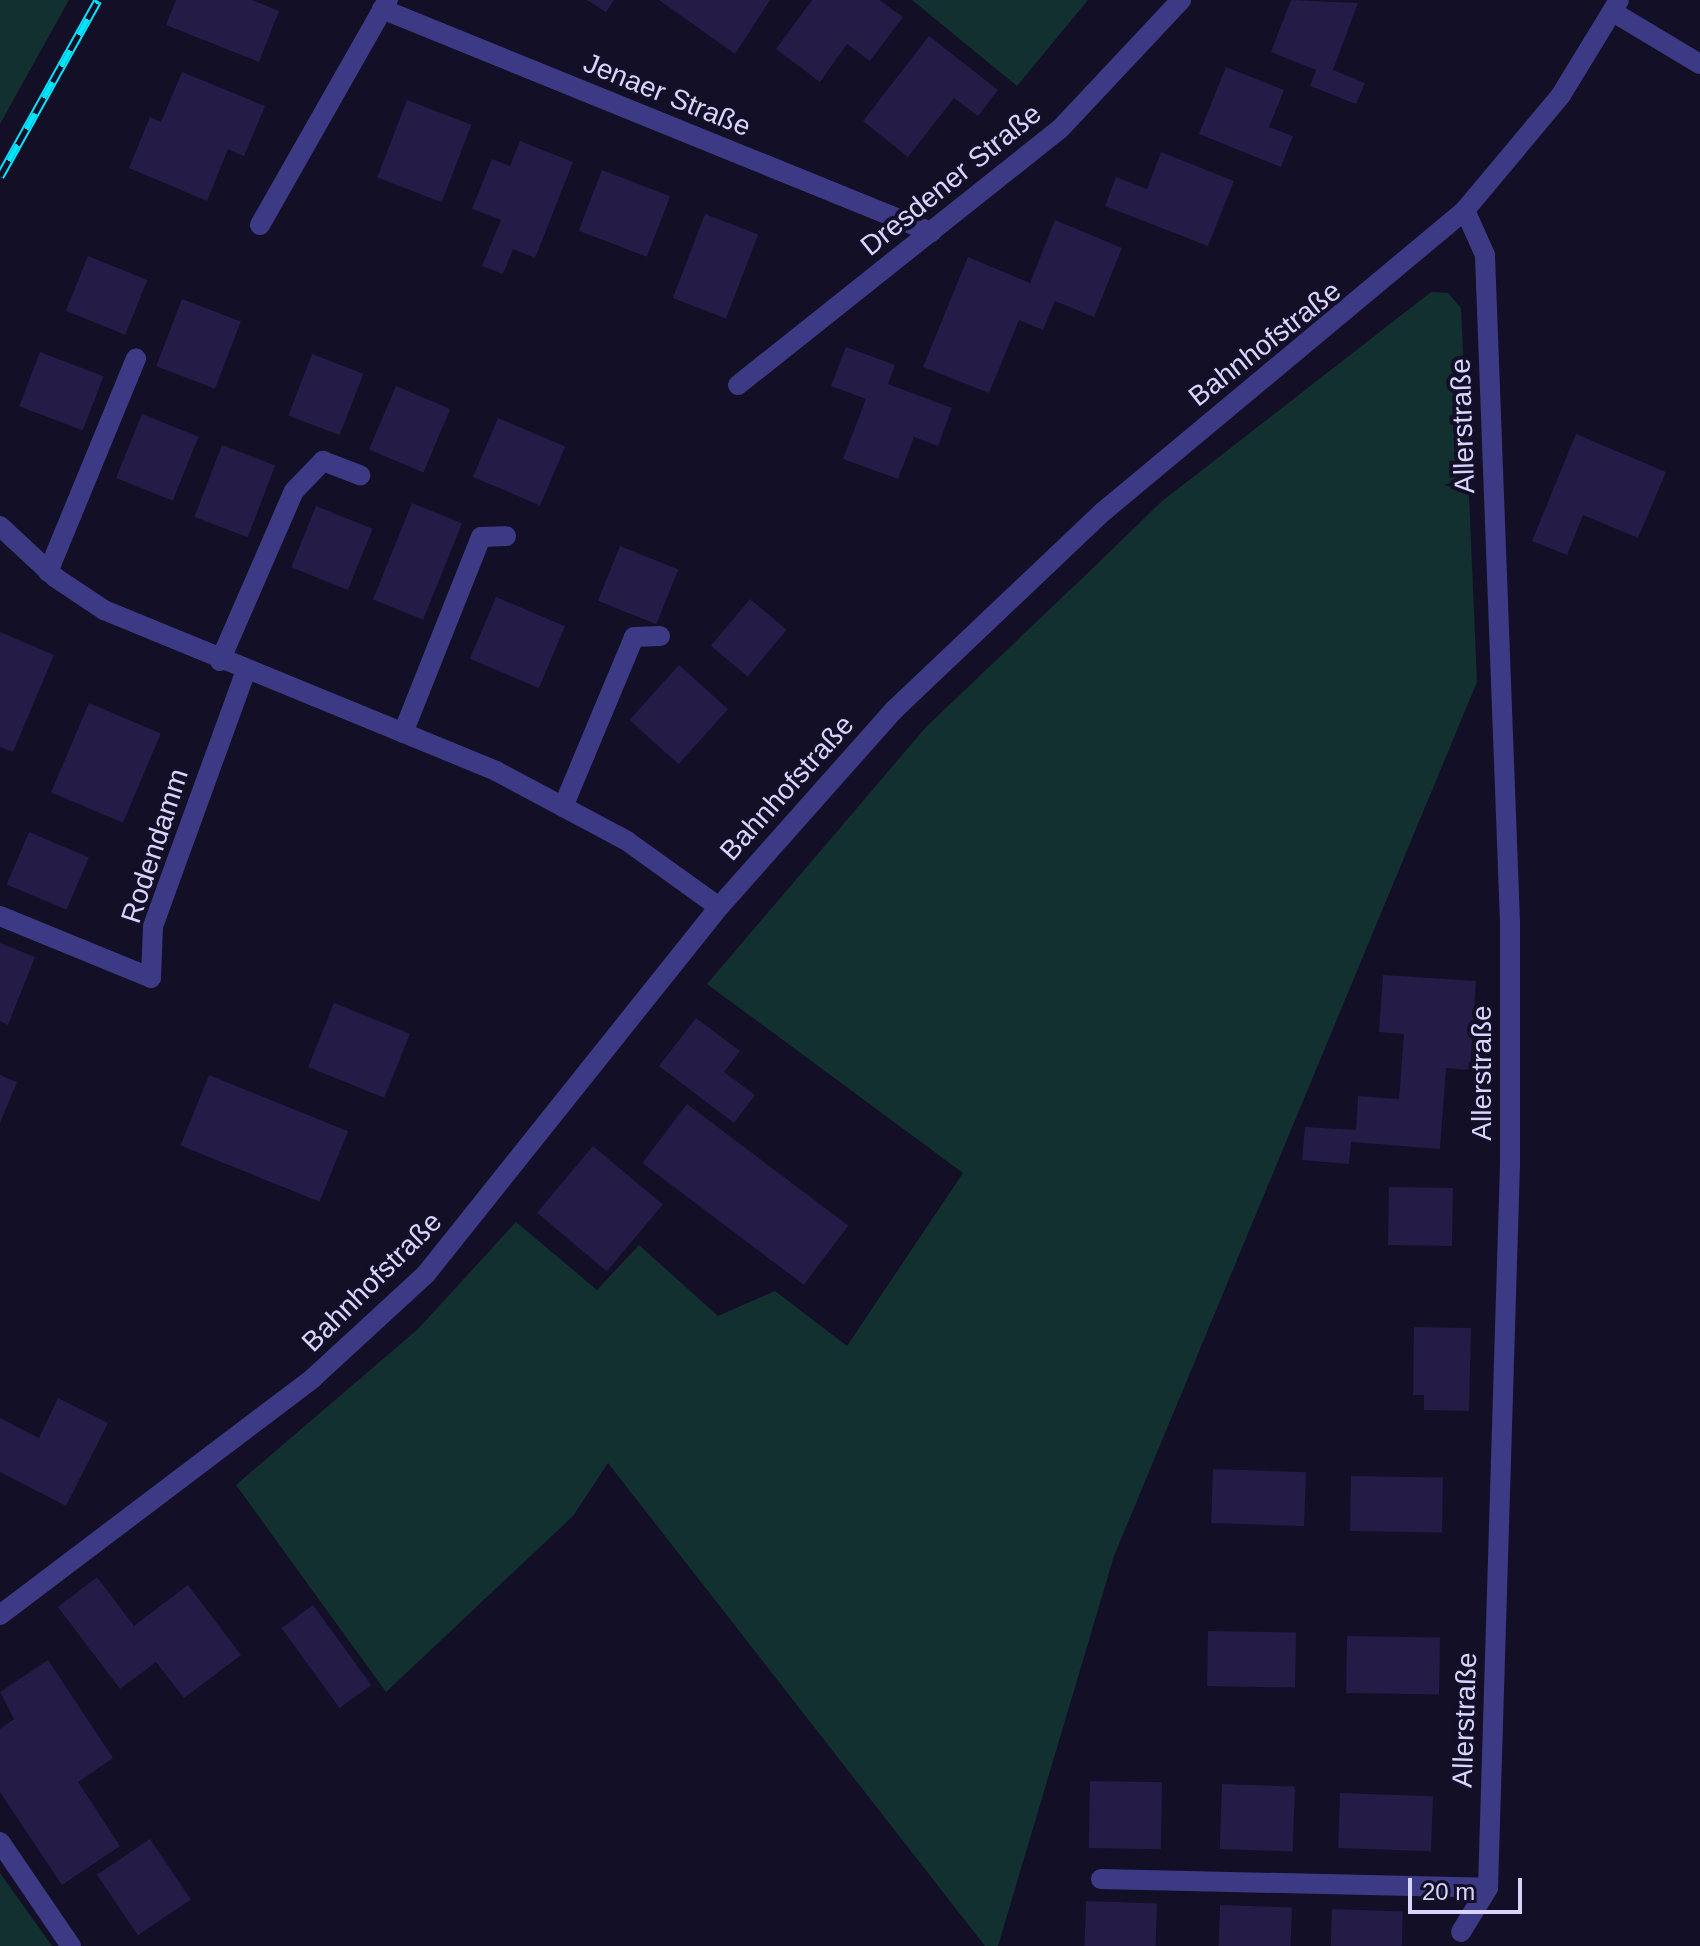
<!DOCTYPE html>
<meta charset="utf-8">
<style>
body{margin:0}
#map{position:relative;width:1700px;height:1946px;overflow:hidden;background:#130f26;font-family:Arial,sans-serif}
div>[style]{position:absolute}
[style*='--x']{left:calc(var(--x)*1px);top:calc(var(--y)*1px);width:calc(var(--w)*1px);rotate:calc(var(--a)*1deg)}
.green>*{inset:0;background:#12302f}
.building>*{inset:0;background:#241b47;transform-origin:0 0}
.minor>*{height:20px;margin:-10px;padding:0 10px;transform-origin:10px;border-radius:10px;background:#3d3a85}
.rail>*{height:9px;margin-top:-4.5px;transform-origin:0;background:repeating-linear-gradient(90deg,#130f26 0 18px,#00e5ff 0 36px);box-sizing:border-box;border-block:2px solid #00e5ff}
span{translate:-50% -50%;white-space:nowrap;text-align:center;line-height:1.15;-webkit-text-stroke:8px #130f26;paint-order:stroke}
.street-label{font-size:28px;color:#d9d4ff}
.scale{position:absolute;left:1408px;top:1878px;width:114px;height:36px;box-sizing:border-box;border:4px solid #d9d4ff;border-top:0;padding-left:10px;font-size:24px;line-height:28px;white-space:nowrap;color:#d9d4ff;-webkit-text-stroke:6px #130f26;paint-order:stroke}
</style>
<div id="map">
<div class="green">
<div style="clip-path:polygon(0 0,69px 0,0 124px)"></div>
<div style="clip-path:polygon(912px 0,1088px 0,1017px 86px)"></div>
<div style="clip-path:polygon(1431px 292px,1448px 293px,1461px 308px,1477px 682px,1114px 1556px,998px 1946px,985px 1946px,608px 1463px,573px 1516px,386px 1692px,236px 1485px,418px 1329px,516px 1222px,597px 1290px,639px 1245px,718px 1316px,775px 1291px,847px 1346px,963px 1173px,707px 984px,926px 727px,1093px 568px,1161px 502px)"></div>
<div style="clip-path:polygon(0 1873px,52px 1946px,0 1946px)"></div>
</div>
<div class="building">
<div style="clip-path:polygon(176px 0,252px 0,279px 11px,259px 62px,166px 25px)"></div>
<div style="clip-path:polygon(587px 0,614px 0,606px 12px)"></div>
<div style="clip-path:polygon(659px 0,770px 0,735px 54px)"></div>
<div style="clip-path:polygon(812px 0,879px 0,903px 17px,870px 61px,847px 44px,820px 82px,776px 49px)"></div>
<div style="clip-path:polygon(1291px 0,1358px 3px,1333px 70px,1365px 83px,1356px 104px,1310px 86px,1316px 70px,1271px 52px)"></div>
<div style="clip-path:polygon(929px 36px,998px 90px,978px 116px,954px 98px,908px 157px,863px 121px)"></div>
<div style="clip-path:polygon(1226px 67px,1284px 90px,1269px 127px,1293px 136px,1281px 167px,1199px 134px)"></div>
<div style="clip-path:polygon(182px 72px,265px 106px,244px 156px,228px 149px,207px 201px,129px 168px,150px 117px,161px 122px)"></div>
<div style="left:407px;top:100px;width:69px;height:83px;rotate:21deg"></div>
<div style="clip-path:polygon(520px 141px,573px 162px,535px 258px,513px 249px,503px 274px,482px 266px,501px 220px,472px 209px,492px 159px,510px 166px)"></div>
<div style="clip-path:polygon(1161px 152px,1234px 181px,1208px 246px,1105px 206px,1116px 177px,1147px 189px)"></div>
<div style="left:602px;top:170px;width:73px;height:65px;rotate:21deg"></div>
<div style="left:705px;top:214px;width:57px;height:90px;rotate:21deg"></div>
<div style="clip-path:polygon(1055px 220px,1122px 248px,1094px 317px,1055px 301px,1043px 330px,1019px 320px,989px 393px,923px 367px,968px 257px,1030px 283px)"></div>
<div style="left:88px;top:256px;width:64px;height:59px;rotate:22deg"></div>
<div style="left:182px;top:299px;width:63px;height:72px;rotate:21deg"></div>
<div style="clip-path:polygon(846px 347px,895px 365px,888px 384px,952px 408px,938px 446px,914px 437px,898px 479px,843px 459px,866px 399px,831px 386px)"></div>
<div style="left:40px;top:352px;width:68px;height:58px;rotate:21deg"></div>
<div style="left:312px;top:354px;width:55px;height:66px;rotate:21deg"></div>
<div style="left:396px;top:386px;width:59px;height:69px;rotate:23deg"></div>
<div style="left:142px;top:414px;width:61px;height:69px;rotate:22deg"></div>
<div style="left:498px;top:418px;width:73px;height:64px;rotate:23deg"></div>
<div style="clip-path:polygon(1576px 434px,1666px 472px,1638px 538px,1583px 515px,1567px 555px,1532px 541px)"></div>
<div style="left:222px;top:445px;width:57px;height:77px;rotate:21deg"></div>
<div style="left:412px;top:503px;width:54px;height:104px;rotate:22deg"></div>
<div style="left:316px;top:506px;width:61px;height:66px;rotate:22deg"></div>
<div style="left:620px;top:546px;width:63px;height:59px;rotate:22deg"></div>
<div style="left:496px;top:597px;width:75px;height:67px;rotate:23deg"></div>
<div style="left:750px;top:599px;width:48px;height:61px;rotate:40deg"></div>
<div style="clip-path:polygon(0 632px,54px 655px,13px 752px,0 747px)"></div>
<div style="left:679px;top:665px;width:66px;height:74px;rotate:42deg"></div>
<div style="left:89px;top:703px;width:78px;height:97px;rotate:23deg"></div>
<div style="left:29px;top:832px;width:65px;height:57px;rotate:23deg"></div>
<div style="clip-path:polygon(0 943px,35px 957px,8px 1025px,0 1021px)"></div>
<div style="clip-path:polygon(1383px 975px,1476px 981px,1470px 1070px,1446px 1068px,1440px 1149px,1351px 1142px,1349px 1164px,1302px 1160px,1305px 1127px,1356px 1130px,1358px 1096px,1399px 1099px,1404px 1034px,1379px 1032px)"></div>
<div style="left:334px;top:1003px;width:82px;height:69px;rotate:22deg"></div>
<div style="clip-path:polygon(696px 1018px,740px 1051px,724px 1072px,755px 1095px,734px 1123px,659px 1066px)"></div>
<div style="clip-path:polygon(0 1075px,17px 1082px,0 1123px)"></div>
<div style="left:209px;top:1075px;width:150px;height:76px;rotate:22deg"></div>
<div style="left:687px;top:1104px;width:202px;height:74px;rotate:37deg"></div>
<div style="left:593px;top:1146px;width:91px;height:87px;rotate:40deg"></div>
<div style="left:1389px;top:1187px;width:64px;height:58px;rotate:1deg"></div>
<div style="clip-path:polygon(1414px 1327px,1471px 1328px,1469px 1411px,1424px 1410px,1424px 1395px,1413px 1395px)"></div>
<div style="clip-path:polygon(58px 1398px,108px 1423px,66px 1506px,0 1472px,0 1418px,39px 1438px)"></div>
<div style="left:1213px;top:1469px;width:93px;height:54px;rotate:2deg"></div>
<div style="left:1351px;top:1476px;width:92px;height:55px;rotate:1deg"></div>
<div style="clip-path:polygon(97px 1577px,134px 1626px,188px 1585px,241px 1655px,184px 1698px,156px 1662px,120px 1689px,58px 1607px)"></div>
<div style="left:313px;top:1605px;width:99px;height:39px;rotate:54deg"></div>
<div style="left:1208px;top:1631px;width:88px;height:55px;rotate:1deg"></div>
<div style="left:1347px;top:1636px;width:93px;height:57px;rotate:1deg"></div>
<div style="clip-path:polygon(48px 1660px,113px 1758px,78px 1782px,120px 1846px,62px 1885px,0 1792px,0 1729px,14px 1719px,0 1692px)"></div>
<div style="left:1090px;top:1781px;width:72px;height:67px;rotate:1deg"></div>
<div style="left:1222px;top:1784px;width:73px;height:65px;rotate:2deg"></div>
<div style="left:1340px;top:1793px;width:93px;height:55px;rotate:2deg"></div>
<div style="left:150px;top:1839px;width:73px;height:64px;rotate:56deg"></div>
<div style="left:1086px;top:1901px;width:71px;height:45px;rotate:2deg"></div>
<div style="left:1220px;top:1905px;width:72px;height:41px;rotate:2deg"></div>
<div style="left:1332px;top:1909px;width:71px;height:37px;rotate:2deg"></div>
</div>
<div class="minor">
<div style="--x:382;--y:9;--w:593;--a:22.11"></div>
<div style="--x:1613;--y:12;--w:101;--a:30.9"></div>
<div style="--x:260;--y:225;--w:259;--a:-60.4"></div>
<div style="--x:738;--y:385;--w:411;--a:-38.5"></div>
<div style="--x:1060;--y:129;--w:177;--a:-46.8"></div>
<div style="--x:0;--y:526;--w:76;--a:42.9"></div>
<div style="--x:56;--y:578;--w:58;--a:33.7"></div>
<div style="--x:104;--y:610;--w:424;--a:22.3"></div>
<div style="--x:496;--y:771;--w:149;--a:28.1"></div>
<div style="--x:627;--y:841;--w:113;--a:35.7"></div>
<div style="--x:48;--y:572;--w:231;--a:-67.6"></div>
<div style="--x:220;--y:661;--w:185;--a:-66.5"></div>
<div style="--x:294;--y:491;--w:42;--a:-46"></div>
<div style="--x:323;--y:461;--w:40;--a:21"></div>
<div style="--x:403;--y:733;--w:211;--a:-68.3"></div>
<div style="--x:481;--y:537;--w:25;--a:-2"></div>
<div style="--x:563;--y:807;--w:184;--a:-67.3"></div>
<div style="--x:634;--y:637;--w:26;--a:-2"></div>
<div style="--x:0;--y:916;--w:163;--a:22.3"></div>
<div style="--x:151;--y:978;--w:52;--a:-87.8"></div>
<div style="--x:153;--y:926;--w:272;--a:-70"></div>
<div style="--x:0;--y:1615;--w:393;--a:-37.1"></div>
<div style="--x:313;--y:1378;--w:154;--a:-42.6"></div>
<div style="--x:426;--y:1274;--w:470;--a:-51.4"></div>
<div style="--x:719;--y:907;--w:264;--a:-48.4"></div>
<div style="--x:894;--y:710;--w:289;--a:-43.5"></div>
<div style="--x:1104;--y:511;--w:470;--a:-39.8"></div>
<div style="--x:1465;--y:210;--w:150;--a:-50.1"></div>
<div style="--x:1561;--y:95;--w:111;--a:-58.6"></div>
<div style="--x:0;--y:1842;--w:126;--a:55.7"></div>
<div style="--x:1101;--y:1879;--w:387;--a:1.3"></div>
<div style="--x:1461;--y:1932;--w:52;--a:-58.5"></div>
<div style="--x:1488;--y:1888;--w:724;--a:-88.26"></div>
<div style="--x:1510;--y:1164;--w:242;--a:-90"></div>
<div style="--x:1510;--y:922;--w:667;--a:-92.15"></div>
<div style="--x:1485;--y:255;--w:49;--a:-114"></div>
</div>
<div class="rail">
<div style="--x:0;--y:176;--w:201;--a:-60.9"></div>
</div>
<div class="street-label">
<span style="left:667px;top:95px;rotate:22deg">Jenaer Straße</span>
<span style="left:951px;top:180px;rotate:-39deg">Dresdener Straße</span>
<span style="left:1265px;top:344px;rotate:-38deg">Bahnhofstraße</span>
<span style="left:1463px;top:426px;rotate:-92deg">Allerstraße</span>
<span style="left:787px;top:788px;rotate:-48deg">Bahnhofstraße</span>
<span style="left:155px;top:846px;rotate:-72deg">Rodendamm</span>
<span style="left:1482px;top:1073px;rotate:-90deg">Allerstraße</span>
<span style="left:372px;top:1282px;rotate:-45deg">Bahnhofstraße</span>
<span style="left:1465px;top:1720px;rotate:-88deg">Allerstraße</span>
</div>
<div class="scale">20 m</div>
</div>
